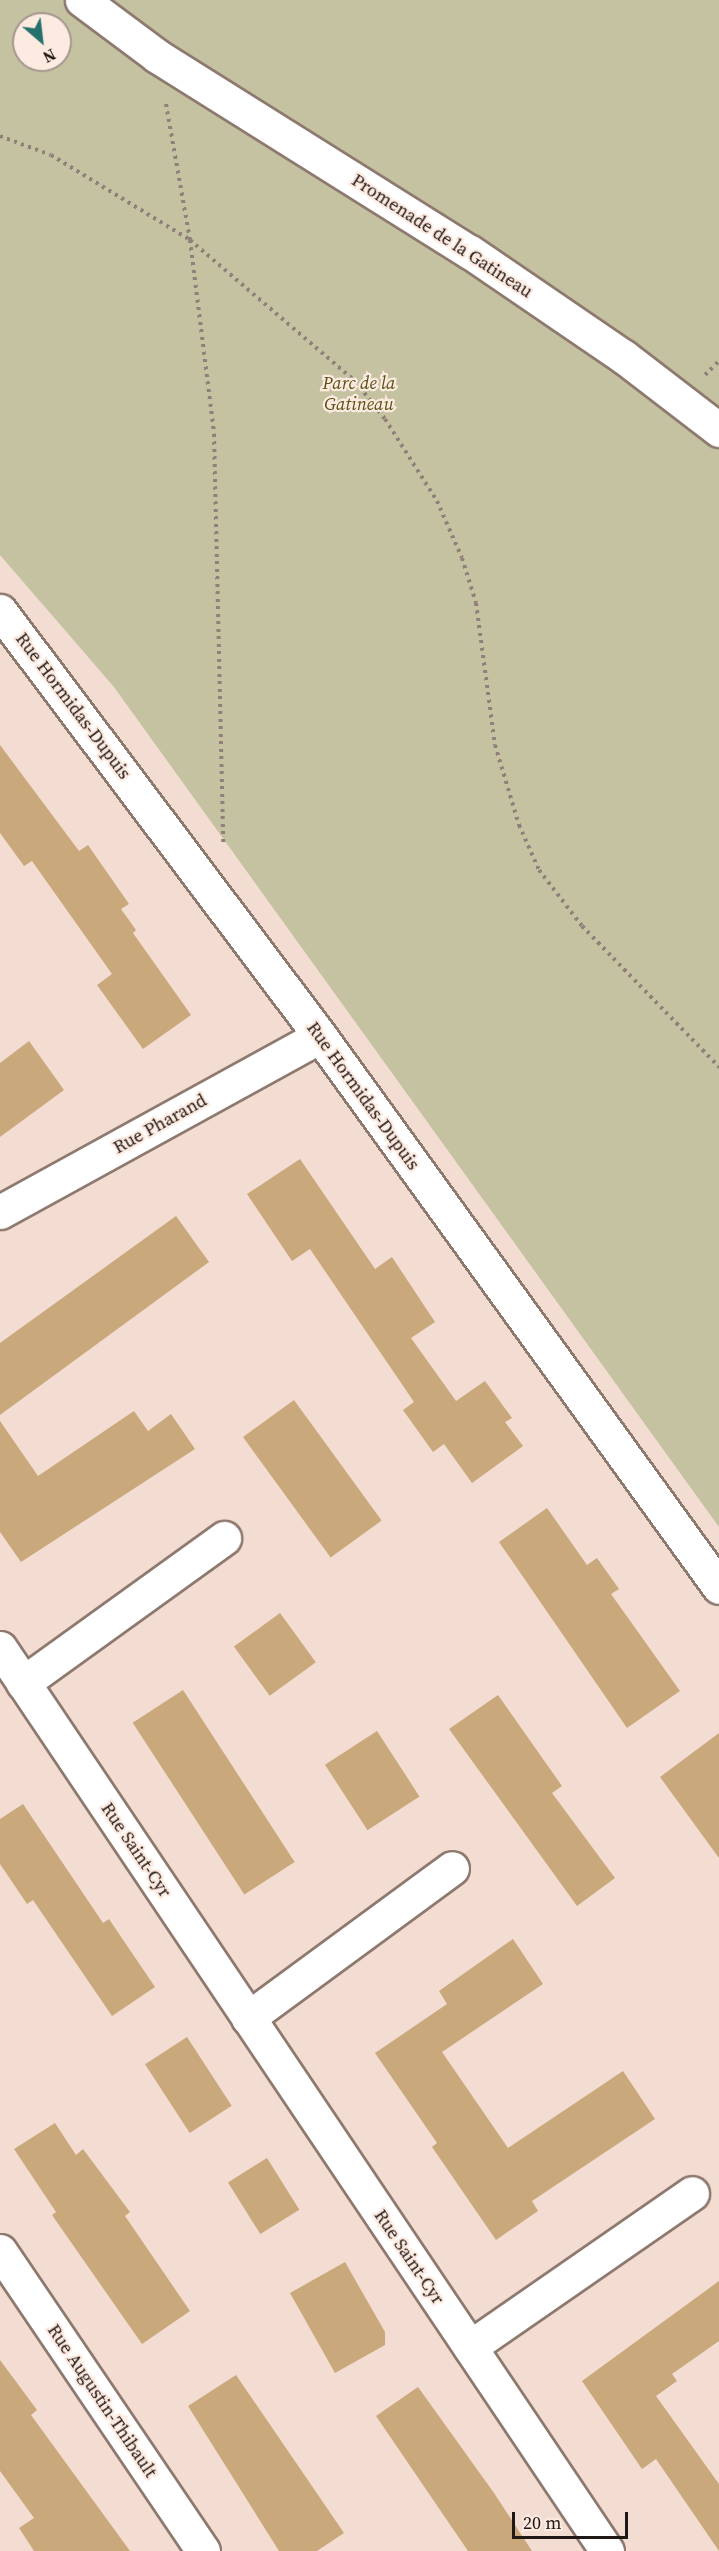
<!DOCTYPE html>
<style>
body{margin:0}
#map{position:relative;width:719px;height:2551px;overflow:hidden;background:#f3dcd1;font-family:"Source Serif 4",serif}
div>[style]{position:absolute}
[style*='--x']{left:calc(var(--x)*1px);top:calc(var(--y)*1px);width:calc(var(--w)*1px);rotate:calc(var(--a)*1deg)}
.green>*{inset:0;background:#c4c2a1}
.building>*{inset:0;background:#c9a97b;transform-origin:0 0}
.path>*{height:4px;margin-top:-2px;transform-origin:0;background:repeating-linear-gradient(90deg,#908079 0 3px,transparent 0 7.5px)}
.roads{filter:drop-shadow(2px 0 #8e796f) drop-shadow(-2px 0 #8e796f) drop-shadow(0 2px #8e796f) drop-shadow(0 -2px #8e796f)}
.street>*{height:33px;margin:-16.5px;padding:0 16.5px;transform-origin:16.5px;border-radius:16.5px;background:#fff}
.secondary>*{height:33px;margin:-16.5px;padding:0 16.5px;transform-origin:16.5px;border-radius:16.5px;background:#fff}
span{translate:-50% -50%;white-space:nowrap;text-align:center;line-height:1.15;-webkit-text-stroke:4.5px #fdeae1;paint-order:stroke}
.street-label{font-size:18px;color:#201814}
.park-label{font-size:18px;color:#585314;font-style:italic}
.north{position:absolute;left:12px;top:12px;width:60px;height:60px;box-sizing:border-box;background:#fdeae1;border:2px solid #a5968f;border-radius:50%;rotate:152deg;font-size:16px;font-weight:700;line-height:24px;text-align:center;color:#201814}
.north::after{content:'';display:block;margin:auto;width:21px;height:27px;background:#27716d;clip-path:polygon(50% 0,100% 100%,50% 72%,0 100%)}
.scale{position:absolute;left:512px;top:2512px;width:116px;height:27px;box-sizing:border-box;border:3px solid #201814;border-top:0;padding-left:8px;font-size:18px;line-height:21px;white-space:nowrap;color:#201814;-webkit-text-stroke:4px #fdeae1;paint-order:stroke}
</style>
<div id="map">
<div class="green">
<div style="clip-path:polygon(evenodd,0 0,719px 0,719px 1527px,114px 687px,0 555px,0 0,24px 24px,60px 24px,60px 60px,24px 60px,24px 24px)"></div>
</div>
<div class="building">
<div style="clip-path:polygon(0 745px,79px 851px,88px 845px,129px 904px,121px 909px,136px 930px,133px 933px,191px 1015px,143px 1049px,97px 985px,112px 974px,32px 861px,24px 866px,0 833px)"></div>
<div style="clip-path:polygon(29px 1041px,64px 1090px,0 1137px,0 1063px)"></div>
<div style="clip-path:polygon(300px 1159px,375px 1269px,392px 1257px,435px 1322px,411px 1338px,456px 1401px,485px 1381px,512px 1418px,505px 1422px,523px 1446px,472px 1483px,444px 1444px,433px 1452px,403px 1410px,414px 1402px,310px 1249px,292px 1261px,247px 1194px)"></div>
<div style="clip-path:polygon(176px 1216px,209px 1262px,0 1415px,0 1343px)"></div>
<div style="left:294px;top:1400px;width:149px;height:63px;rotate:54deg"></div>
<div style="clip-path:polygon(134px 1411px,148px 1431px,171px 1414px,195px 1449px,21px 1562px,0 1532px,0 1421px,38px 1476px)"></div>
<div style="clip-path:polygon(547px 1508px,587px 1565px,597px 1558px,619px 1589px,611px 1594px,680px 1691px,627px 1728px,499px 1542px)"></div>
<div style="left:280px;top:1613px;width:61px;height:57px;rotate:54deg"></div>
<div style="left:183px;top:1690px;width:205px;height:60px;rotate:57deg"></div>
<div style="clip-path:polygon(498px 1695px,562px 1786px,552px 1793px,615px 1878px,577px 1906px,449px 1729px)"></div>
<div style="left:377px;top:1731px;width:78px;height:62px;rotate:57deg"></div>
<div style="clip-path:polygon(719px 1733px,719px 1858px,660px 1777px)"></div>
<div style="clip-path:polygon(23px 1804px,103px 1923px,109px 1919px,155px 1987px,112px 2016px,33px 1900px,27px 1904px,0 1864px,0 1819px)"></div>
<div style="clip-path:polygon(513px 1939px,543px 1984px,442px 2052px,508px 2148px,623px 2071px,655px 2119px,532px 2201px,538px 2211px,496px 2240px,432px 2147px,437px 2143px,375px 2053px,447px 2004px,439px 1991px)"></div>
<div style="left:187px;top:2037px;width:82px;height:50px;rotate:57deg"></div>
<div style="clip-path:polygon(55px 2123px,76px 2155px,83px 2149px,130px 2212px,125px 2216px,190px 2311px,142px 2344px,52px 2215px,56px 2212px,14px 2149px)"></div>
<div style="left:267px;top:2158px;width:61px;height:46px;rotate:58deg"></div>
<div style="clip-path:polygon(345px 2262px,385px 2332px,385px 2345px,335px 2373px,290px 2293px)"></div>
<div style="clip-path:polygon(719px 2281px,719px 2341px,672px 2374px,677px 2381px,656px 2396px,719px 2484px,719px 2551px,656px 2459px,642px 2469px,582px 2381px)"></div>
<div style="clip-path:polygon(0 2360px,37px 2410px,31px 2415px,130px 2551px,34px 2551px,19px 2528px,34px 2518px,0 2471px)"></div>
<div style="clip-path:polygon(236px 2375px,344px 2533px,317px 2551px,279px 2551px,188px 2406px)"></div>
<div style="clip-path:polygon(418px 2387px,494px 2493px,532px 2551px,468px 2551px,376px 2416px)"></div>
</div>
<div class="path">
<div style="--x:166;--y:104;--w:138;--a:80"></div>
<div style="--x:190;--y:240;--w:195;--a:82.9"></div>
<div style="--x:214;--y:434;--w:411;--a:88.7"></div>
<div style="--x:0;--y:136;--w:54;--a:20.4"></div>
<div style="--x:51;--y:155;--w:163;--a:31.4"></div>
<div style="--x:190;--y:240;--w:217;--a:40.5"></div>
<div style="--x:355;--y:381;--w:48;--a:51.7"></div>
<div style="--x:385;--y:419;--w:97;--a:57.6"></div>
<div style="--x:437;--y:501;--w:62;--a:66.3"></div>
<div style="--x:462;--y:558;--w:47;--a:72.7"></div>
<div style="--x:476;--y:603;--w:143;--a:82.4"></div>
<div style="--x:495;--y:745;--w:84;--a:73.3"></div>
<div style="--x:519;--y:825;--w:49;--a:66"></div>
<div style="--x:539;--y:870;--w:71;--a:52.5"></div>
<div style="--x:582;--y:926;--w:197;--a:45.8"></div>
<div style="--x:705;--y:375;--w:20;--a:-45"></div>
</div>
<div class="roads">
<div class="street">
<div style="--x:0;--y:611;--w:532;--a:53.02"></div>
<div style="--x:320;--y:1036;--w:680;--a:54.09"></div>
<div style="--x:0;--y:1212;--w:365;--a:-28.8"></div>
<div style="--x:0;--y:1648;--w:1088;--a:56.09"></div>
<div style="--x:23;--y:1683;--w:248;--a:-35.8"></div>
<div style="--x:248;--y:2018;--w:253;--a:-36.3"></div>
<div style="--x:0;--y:2251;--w:362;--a:55.9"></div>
<div style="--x:470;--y:2347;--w:270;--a:-34.7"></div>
</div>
<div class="secondary">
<div style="--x:82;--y:0;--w:94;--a:36.7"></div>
<div style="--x:157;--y:56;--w:369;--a:32.1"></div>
<div style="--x:470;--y:252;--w:186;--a:34.3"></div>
<div style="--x:624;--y:357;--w:120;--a:37.5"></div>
</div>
</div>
<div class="street-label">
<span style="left:442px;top:236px;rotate:33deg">Promenade de la Gatineau</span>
<span style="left:73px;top:706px;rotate:53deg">Rue Hormidas-Dupuis</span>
<span style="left:363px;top:1096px;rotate:54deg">Rue Hormidas-Dupuis</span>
<span style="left:160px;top:1124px;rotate:-29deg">Rue Pharand</span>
<span style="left:136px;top:1850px;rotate:56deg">Rue Saint-Cyr</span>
<span style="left:409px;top:2257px;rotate:56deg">Rue Saint-Cyr</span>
<span style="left:102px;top:2401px;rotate:56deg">Rue Augustin-Thibault</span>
</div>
<div class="park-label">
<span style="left:359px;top:394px">Parc de la<br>Gatineau</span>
</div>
<div class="north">N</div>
<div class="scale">20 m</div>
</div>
